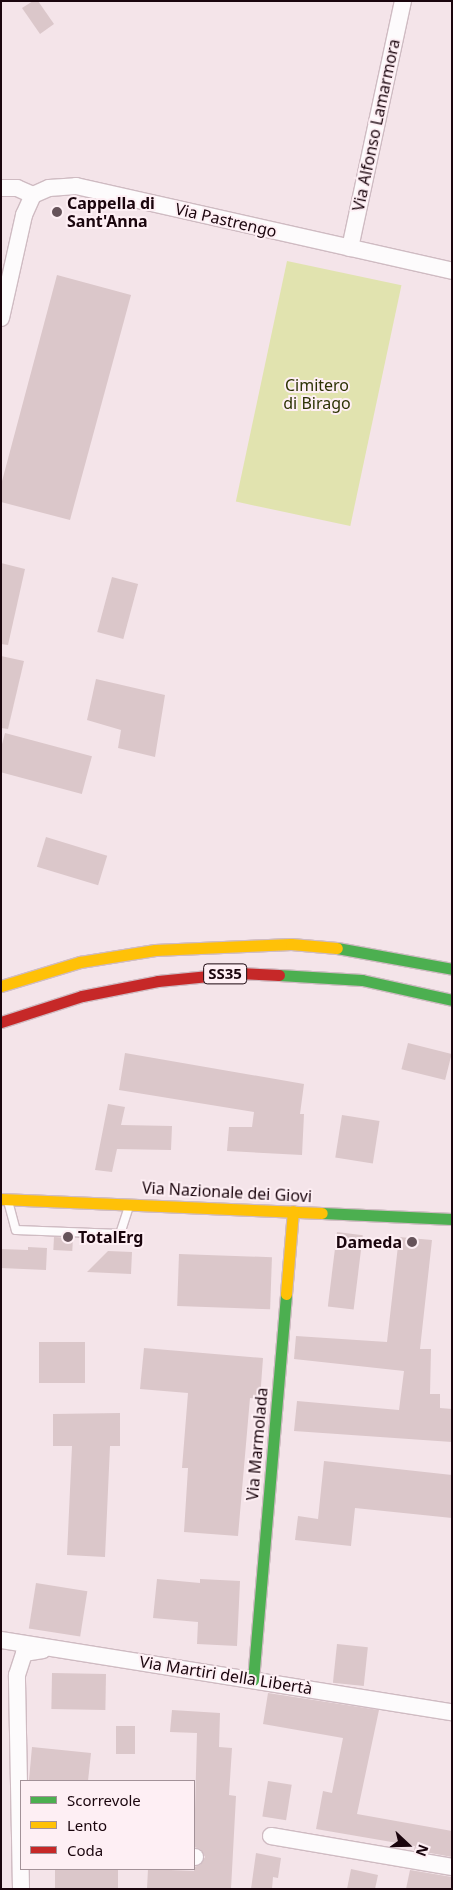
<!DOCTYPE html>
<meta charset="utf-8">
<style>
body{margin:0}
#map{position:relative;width:453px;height:1890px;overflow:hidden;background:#f4e4e9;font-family:"Noto Sans",sans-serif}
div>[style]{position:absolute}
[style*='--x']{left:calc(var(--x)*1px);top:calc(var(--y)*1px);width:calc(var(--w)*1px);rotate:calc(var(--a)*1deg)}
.green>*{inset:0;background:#e1e3af;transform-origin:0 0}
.building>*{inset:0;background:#dbc7ca;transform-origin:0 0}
.roads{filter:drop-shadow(1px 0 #cfbbc2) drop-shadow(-1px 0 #cfbbc2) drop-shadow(0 1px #cfbbc2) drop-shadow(0 -1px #cfbbc2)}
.lane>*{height:8px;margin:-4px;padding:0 4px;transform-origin:4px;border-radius:4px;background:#fdfbfc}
.street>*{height:16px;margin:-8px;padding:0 8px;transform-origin:8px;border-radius:8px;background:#fdfbfc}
.fast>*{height:11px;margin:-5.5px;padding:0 5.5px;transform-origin:5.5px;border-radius:5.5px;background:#4caf50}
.slow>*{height:11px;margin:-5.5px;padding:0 5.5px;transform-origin:5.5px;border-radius:5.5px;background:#ffc107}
.jam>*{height:11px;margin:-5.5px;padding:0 5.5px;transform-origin:5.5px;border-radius:5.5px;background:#c62828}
.dots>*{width:14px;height:14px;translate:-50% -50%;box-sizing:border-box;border:2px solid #feeff4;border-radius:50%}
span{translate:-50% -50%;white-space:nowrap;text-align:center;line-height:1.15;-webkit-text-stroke:4px #feeff4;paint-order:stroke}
.shield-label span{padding:1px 4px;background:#feeff4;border:1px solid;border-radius:4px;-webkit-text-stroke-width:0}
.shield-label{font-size:15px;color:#1a050d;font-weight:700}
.street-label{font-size:16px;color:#1a050d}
.poi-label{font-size:16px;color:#1a050d;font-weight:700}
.left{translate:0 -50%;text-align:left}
.right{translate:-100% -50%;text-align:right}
.park-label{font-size:16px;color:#2d3304}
.frame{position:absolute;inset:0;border:2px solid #1a050d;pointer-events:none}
.legend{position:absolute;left:20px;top:1780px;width:175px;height:90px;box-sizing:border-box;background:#feeff4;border:1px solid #a39198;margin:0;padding:6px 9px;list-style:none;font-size:15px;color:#1a050d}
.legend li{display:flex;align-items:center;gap:10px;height:25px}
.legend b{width:25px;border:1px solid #a39198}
.north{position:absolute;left:383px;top:1820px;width:50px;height:50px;-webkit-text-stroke:4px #feeff4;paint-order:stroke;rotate:111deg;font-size:14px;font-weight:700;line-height:20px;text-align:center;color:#1a050d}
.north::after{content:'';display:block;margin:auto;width:18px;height:22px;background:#1a050d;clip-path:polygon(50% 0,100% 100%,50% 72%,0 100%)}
</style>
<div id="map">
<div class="green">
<div style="left:287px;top:261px;width:117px;height:246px;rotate:12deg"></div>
</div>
<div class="building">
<div style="clip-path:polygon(33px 1px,38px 1px,54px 24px,40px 34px,22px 8px)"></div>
<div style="clip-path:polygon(57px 275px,131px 295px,70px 520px,1px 502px,1px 485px)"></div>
<div style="clip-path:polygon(1px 563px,25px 569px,8px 645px,1px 644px)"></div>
<div style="left:112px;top:577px;width:27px;height:57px;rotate:15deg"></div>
<div style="clip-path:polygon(1px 656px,24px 661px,8px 729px,1px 728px)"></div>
<div style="clip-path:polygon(96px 679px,165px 695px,155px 757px,118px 748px,121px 730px,87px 720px)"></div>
<div style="left:5px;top:733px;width:90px;height:39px;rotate:15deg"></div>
<div style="left:46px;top:837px;width:64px;height:31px;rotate:17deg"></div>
<div style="left:408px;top:1043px;width:45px;height:27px;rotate:14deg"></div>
<div style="clip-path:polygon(125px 1053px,304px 1084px,300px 1114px,304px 1114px,302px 1155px,227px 1151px,229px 1127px,252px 1127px,254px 1112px,119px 1090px)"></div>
<div style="clip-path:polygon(108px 1104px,125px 1107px,121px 1125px,172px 1126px,171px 1150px,117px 1149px,112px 1172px,95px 1170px)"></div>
<div style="left:342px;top:1115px;width:38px;height:43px;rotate:9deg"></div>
<div style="left:337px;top:1232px;width:26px;height:75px;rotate:7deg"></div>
<div style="left:54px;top:1237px;width:19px;height:13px;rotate:3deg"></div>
<div style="clip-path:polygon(399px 1237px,432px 1240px,420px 1349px,431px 1349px,430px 1394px,440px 1394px,440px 1408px,452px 1409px,452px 1442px,294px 1431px,297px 1401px,399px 1410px,404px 1371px,294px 1359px,296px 1336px,387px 1342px)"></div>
<div style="clip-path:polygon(28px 1247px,47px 1248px,46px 1270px,1px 1268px,1px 1249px,28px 1250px)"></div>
<div style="clip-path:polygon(108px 1251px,132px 1252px,131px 1274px,87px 1272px)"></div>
<div style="left:179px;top:1254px;width:93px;height:52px;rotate:2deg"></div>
<div style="left:39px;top:1342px;width:46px;height:41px"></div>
<div style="clip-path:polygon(144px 1348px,263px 1358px,260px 1399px,250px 1398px,238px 1536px,184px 1532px,188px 1468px,182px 1468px,188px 1393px,140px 1389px)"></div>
<div style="clip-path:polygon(120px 1413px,120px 1446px,110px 1446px,105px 1557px,67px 1555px,72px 1446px,53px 1446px,53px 1414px)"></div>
<div style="clip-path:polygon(324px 1461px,452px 1475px,452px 1518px,355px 1508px,351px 1546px,295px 1540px,298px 1516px,318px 1519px)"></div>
<div style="clip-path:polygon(157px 1579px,200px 1583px,200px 1579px,240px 1581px,237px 1646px,197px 1644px,198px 1622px,153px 1618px)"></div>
<div style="left:36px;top:1583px;width:52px;height:46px;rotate:9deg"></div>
<div style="left:337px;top:1644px;width:31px;height:39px;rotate:6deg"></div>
<div style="left:52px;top:1673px;width:54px;height:36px;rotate:1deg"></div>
<div style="clip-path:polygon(268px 1693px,379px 1710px,357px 1814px,452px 1831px,452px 1857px,414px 1850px,415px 1846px,316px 1829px,323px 1791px,332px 1793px,343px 1738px,263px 1724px)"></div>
<div style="clip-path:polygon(172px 1710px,220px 1713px,219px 1747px,232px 1748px,229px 1795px,236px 1796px,231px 1889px,147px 1889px,148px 1869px,194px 1871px,194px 1867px,200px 1865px,205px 1857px,200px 1849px,194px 1847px,197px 1733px,170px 1732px)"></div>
<div style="left:116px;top:1726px;width:19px;height:28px"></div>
<div style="clip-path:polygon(32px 1747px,91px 1753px,88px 1781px,29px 1780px)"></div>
<div style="left:268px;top:1781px;width:24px;height:36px;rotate:9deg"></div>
<div style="clip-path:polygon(256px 1853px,281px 1858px,278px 1878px,273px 1877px,272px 1889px,251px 1889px)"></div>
<div style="left:55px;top:1869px;width:63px;height:20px"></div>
<div style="clip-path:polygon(351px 1869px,378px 1875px,375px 1889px,347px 1889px)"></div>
<div style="clip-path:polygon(410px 1870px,452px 1877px,452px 1889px,406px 1889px)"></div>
</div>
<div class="roads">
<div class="lane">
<div style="--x:8;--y:1201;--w:30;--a:75"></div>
<div style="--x:16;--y:1230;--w:104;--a:2.2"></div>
<div style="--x:120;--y:1234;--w:28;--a:-72"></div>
</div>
<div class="street">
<div style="--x:1;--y:188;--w:16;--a:0"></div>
<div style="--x:17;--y:188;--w:17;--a:24"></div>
<div style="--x:33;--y:195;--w:17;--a:-24"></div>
<div style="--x:49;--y:188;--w:27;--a:-4"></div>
<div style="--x:76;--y:186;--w:385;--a:12.7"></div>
<div style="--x:350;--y:248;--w:253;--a:-77.9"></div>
<div style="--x:1;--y:318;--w:106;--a:-77.4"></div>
<div style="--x:24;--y:215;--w:22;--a:-66"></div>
<div style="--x:1;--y:1640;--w:457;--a:9.1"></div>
<div style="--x:271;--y:1836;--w:184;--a:9.7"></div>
<div style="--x:194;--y:1857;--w:1;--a:0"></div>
<div style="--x:21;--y:1889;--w:214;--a:-91.1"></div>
<div style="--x:17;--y:1675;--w:23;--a:-72"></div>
<div style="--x:24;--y:1653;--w:19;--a:-9"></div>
</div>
<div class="fast">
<div style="--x:337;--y:948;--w:117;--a:10.3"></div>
<div style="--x:279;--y:975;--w:83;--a:3.4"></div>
<div style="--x:362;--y:980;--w:92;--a:12.5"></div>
<div style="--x:322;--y:1213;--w:130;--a:2.6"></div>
<div style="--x:253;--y:1680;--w:387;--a:-85.1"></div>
</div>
<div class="slow">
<div style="--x:1;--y:986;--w:83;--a:-16.9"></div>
<div style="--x:80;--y:962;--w:76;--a:-9.1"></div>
<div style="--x:155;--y:950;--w:136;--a:-2.5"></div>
<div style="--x:291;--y:944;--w:46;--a:5"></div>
<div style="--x:1;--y:1199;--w:321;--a:2.5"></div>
<div style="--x:286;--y:1294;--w:83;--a:-85.2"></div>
</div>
<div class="jam">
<div style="--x:1;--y:1022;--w:85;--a:-17.8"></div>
<div style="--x:82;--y:996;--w:77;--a:-11.2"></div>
<div style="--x:158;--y:981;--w:81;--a:-5.6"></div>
<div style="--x:239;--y:973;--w:40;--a:2.9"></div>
</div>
</div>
<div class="dots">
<div style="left:57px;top:212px;background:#66535a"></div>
<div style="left:68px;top:1237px;background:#66535a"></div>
<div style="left:412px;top:1242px;background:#66535a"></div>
</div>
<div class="shield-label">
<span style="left:225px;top:974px">SS35</span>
</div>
<div class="street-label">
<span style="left:376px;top:125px;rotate:-78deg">Via Alfonso Lamarmora</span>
<span style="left:226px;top:220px;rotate:13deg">Via Pastrengo</span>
<span style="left:227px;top:1192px;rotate:3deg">Via Nazionale dei Giovi</span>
<span style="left:257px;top:1444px;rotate:-85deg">Via Marmolada</span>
<span style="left:226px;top:1675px;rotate:9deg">Via Martiri della Libertà</span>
</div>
<div class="poi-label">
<span class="left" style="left:67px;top:212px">Cappella di<br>Sant'Anna</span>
<span class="left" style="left:78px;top:1237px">TotalErg</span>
<span class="right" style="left:402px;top:1242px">Dameda</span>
</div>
<div class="park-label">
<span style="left:317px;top:394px">Cimitero<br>di Birago</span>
</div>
<div class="frame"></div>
<ul class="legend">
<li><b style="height:6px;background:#4caf50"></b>Scorrevole</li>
<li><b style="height:6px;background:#ffc107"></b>Lento</li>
<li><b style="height:6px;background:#c62828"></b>Coda</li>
</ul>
<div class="north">N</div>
</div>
